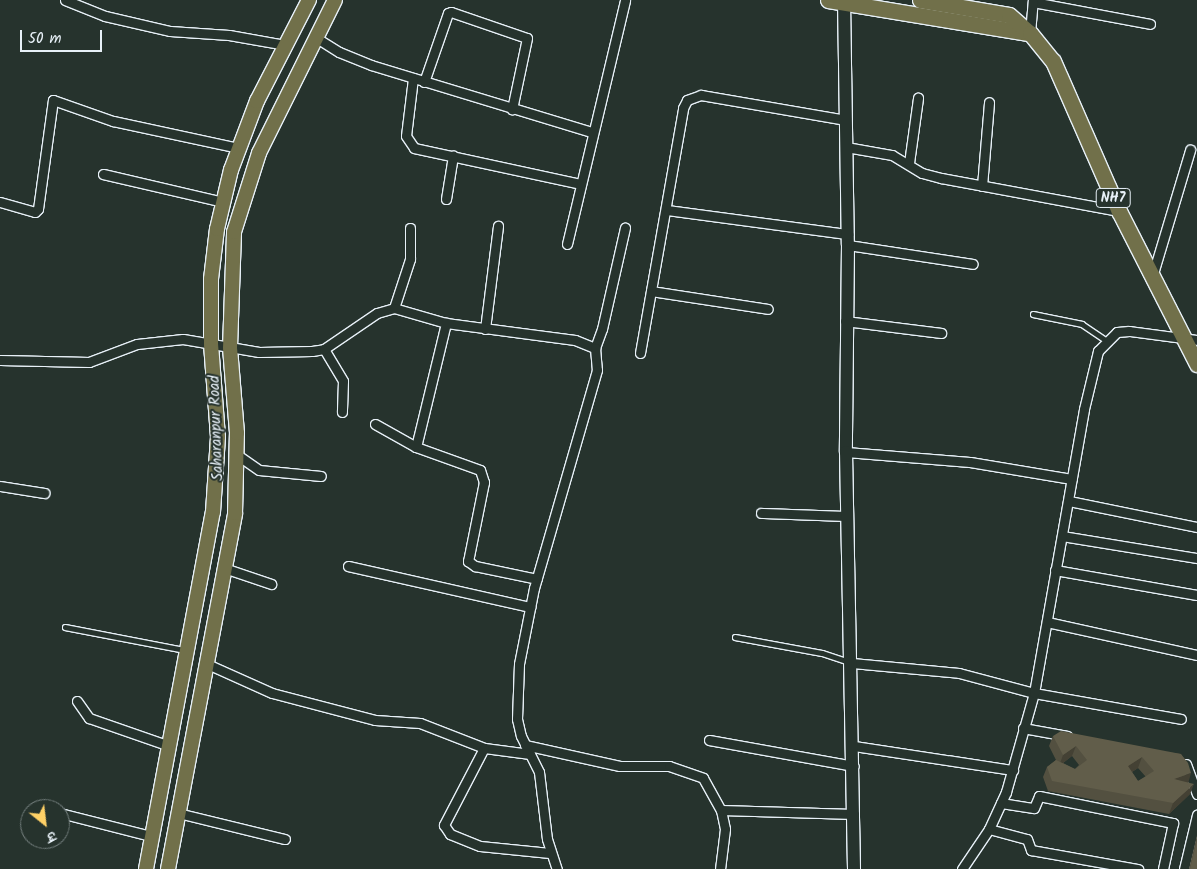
<!DOCTYPE html>
<meta charset="utf-8">
<style>
body{margin:0}
#map{position:relative;width:1197px;height:869px;overflow:hidden;background:#26332d;font-family:Kalam,"Playpen Sans Deva",sans-serif}
div>[style]{position:absolute}
[style*='--x']{left:calc(var(--x)*1px);top:calc(var(--y)*1px);width:calc(var(--w)*1px);rotate:calc(var(--a)*1deg)}
.roads{filter:drop-shadow(1px 0 #e8f1f8) drop-shadow(-1px 0 #e8f1f8) drop-shadow(0 1px #e8f1f8) drop-shadow(0 -1px #e8f1f8)}
.lane>*{height:4.5px;margin:-2.25px;padding:0 2.25px;transform-origin:2.25px;border-radius:2.25px;background:#26332d}
.street>*{height:9px;margin:-4.5px;padding:0 4.5px;transform-origin:4.5px;border-radius:4.5px;background:#26332d}
.secondary>*{height:12px;margin:-6px;padding:0 6px;transform-origin:6px;border-radius:6px;background:#26332d}
.primary>*{height:14px;margin:-7px;padding:0 7px;transform-origin:7px;border-radius:7px;background:#71704a}
.highway>*{height:15px;margin:-7.5px;padding:0 7.5px;transform-origin:7.5px;border-radius:7.5px;background:#71704a}
.wall>*{inset:0;background:#535040}
.shaded-wall>*{inset:0;background:#444134}
.building>*{inset:0;background:#615d4a}
span{translate:-50% -50%;white-space:nowrap;text-align:center;line-height:1.15;-webkit-text-stroke:4px #26332d;paint-order:stroke}
.shield-label span{padding:1px 4px;background:#26332d;border:1px solid;border-radius:4px;-webkit-text-stroke-width:0}
.shield-label{font-size:14px;color:#e8f1f8;font-weight:700}
.street-label{font-size:15px;color:#e8f1f8}
.north{position:absolute;left:20px;top:799px;width:50px;height:50px;box-sizing:border-box;background:#26332d;border:1px solid #747f7e;border-radius:50%;rotate:151deg;font-size:14px;font-weight:700;line-height:20px;text-align:center;color:#e8f1f8}
.north::after{content:'';display:block;margin:auto;width:18px;height:22px;background:#ffd166;clip-path:polygon(50% 0,100% 100%,50% 72%,0 100%)}
.scale{position:absolute;left:20px;top:30px;width:82px;height:22px;box-sizing:border-box;border:2px solid #e8f1f8;border-top:0;padding-left:6px;font-size:15px;line-height:18px;white-space:nowrap;color:#e8f1f8;-webkit-text-stroke:4px #26332d;paint-order:stroke}
</style>
<div id="map">
<div class="roads">
<div class="lane">
<div style="--x:1033;--y:314;--w:50;--a:11.5"></div>
<div style="--x:1082;--y:324;--w:29;--a:34"></div>
<div style="--x:65;--y:627;--w:122;--a:10.9"></div>
<div style="--x:735;--y:637;--w:88;--a:10.4"></div>
<div style="--x:822;--y:653;--w:28;--a:18"></div>
</div>
<div class="street">
<div style="--x:65;--y:0;--w:43;--a:21.8"></div>
<div style="--x:105;--y:16;--w:67;--a:13"></div>
<div style="--x:170;--y:31;--w:59;--a:3.9"></div>
<div style="--x:229;--y:35;--w:58;--a:10"></div>
<div style="--x:1033;--y:2;--w:119;--a:10.6"></div>
<div style="--x:1030;--y:33;--w:33;--a:-85"></div>
<div style="--x:315;--y:37;--w:28;--a:32"></div>
<div style="--x:339;--y:52;--w:35;--a:22"></div>
<div style="--x:371;--y:65;--w:230;--a:16.9"></div>
<div style="--x:413;--y:78;--w:58;--a:96.9"></div>
<div style="--x:406;--y:136;--w:14;--a:56"></div>
<div style="--x:414;--y:148;--w:170;--a:12.2"></div>
<div style="--x:424;--y:82;--w:73;--a:-70.8"></div>
<div style="--x:448;--y:13;--w:3;--a:-18"></div>
<div style="--x:451;--y:12;--w:80;--a:18.9"></div>
<div style="--x:527;--y:38;--w:73;--a:101.9"></div>
<div style="--x:846;--y:147;--w:47;--a:9.9"></div>
<div style="--x:892;--y:155;--w:35;--a:31"></div>
<div style="--x:922;--y:173;--w:20;--a:15"></div>
<div style="--x:941;--y:178;--w:181;--a:10.5"></div>
<div style="--x:909;--y:163;--w:66;--a:-82.1"></div>
<div style="--x:103;--y:174;--w:123;--a:13.1"></div>
<div style="--x:982;--y:186;--w:84;--a:-85.2"></div>
<div style="--x:446;--y:199;--w:44;--a:-80.8"></div>
<div style="--x:0;--y:202;--w:36;--a:16"></div>
<div style="--x:35;--y:212;--w:4;--a:-45"></div>
<div style="--x:38;--y:209;--w:110;--a:-82.2"></div>
<div style="--x:53;--y:100;--w:64;--a:19.3"></div>
<div style="--x:113;--y:121;--w:129;--a:12.1"></div>
<div style="--x:667;--y:210;--w:183;--a:7.6"></div>
<div style="--x:567;--y:244;--w:251;--a:-76.6"></div>
<div style="--x:848;--y:245;--w:126;--a:8.6"></div>
<div style="--x:1152;--y:277;--w:133;--a:-73.3"></div>
<div style="--x:651;--y:291;--w:118;--a:8.7"></div>
<div style="--x:394;--y:308;--w:52;--a:-71.9"></div>
<div style="--x:410;--y:259;--w:31;--a:-90"></div>
<div style="--x:845;--y:321;--w:97;--a:7.1"></div>
<div style="--x:485;--y:329;--w:104;--a:-82.8"></div>
<div style="--x:595;--y:348;--w:20;--a:-70"></div>
<div style="--x:602;--y:329;--w:104;--a:-77.2"></div>
<div style="--x:324;--y:349;--w:37;--a:59"></div>
<div style="--x:343;--y:381;--w:31;--a:92"></div>
<div style="--x:640;--y:353;--w:249;--a:-80"></div>
<div style="--x:683;--y:108;--w:9;--a:-63"></div>
<div style="--x:687;--y:100;--w:15;--a:-20"></div>
<div style="--x:701;--y:95;--w:147;--a:9.8"></div>
<div style="--x:0;--y:360;--w:89;--a:1.3"></div>
<div style="--x:89;--y:362;--w:51;--a:-20.6"></div>
<div style="--x:137;--y:344;--w:46;--a:-6.2"></div>
<div style="--x:183;--y:339;--w:77;--a:9.7"></div>
<div style="--x:259;--y:352;--w:53;--a:-1.1"></div>
<div style="--x:312;--y:351;--w:12;--a:-9"></div>
<div style="--x:324;--y:349;--w:64;--a:-34.2"></div>
<div style="--x:377;--y:313;--w:18;--a:-16"></div>
<div style="--x:394;--y:308;--w:54;--a:16.1"></div>
<div style="--x:446;--y:323;--w:130;--a:7.5"></div>
<div style="--x:575;--y:340;--w:22;--a:22"></div>
<div style="--x:595;--y:348;--w:22;--a:85"></div>
<div style="--x:597;--y:370;--w:227;--a:106.1"></div>
<div style="--x:534;--y:588;--w:77;--a:101.2"></div>
<div style="--x:519;--y:664;--w:55;--a:92.1"></div>
<div style="--x:517;--y:719;--w:17;--a:77"></div>
<div style="--x:521;--y:736;--w:40;--a:63.4"></div>
<div style="--x:539;--y:772;--w:67;--a:83.2"></div>
<div style="--x:547;--y:839;--w:32;--a:72"></div>
<div style="--x:375;--y:424;--w:47;--a:29.3"></div>
<div style="--x:416;--y:447;--w:68;--a:19.8"></div>
<div style="--x:480;--y:470;--w:13;--a:72"></div>
<div style="--x:484;--y:482;--w:81;--a:101.4"></div>
<div style="--x:468;--y:561;--w:9;--a:36"></div>
<div style="--x:475;--y:566;--w:63;--a:11.8"></div>
<div style="--x:416;--y:447;--w:128;--a:-76.4"></div>
<div style="--x:846;--y:452;--w:124;--a:4.6"></div>
<div style="--x:970;--y:462;--w:103;--a:9.5"></div>
<div style="--x:236;--y:454;--w:28;--a:35"></div>
<div style="--x:259;--y:470;--w:62;--a:5.5"></div>
<div style="--x:0;--y:486;--w:45;--a:9"></div>
<div style="--x:1069;--y:501;--w:131;--a:11.5"></div>
<div style="--x:761;--y:513;--w:87;--a:2"></div>
<div style="--x:1062;--y:536;--w:137;--a:9.3"></div>
<div style="--x:348;--y:566;--w:187;--a:12.7"></div>
<div style="--x:224;--y:568;--w:50;--a:18.8"></div>
<div style="--x:1055;--y:570;--w:144;--a:10"></div>
<div style="--x:1047;--y:622;--w:154;--a:12.4"></div>
<div style="--x:205;--y:663;--w:73;--a:24.1"></div>
<div style="--x:272;--y:693;--w:106;--a:14.7"></div>
<div style="--x:375;--y:720;--w:45;--a:3.8"></div>
<div style="--x:420;--y:723;--w:69;--a:21.3"></div>
<div style="--x:852;--y:663;--w:107;--a:5.3"></div>
<div style="--x:959;--y:673;--w:78;--a:14.9"></div>
<div style="--x:1034;--y:693;--w:149;--a:10"></div>
<div style="--x:77;--y:701;--w:21;--a:55"></div>
<div style="--x:89;--y:718;--w:83;--a:19.1"></div>
<div style="--x:1023;--y:728;--w:45;--a:10.3"></div>
<div style="--x:709;--y:740;--w:147;--a:10.2"></div>
<div style="--x:525;--y:745;--w:97;--a:12.5"></div>
<div style="--x:620;--y:766;--w:49;--a:0"></div>
<div style="--x:669;--y:766;--w:36;--a:19"></div>
<div style="--x:703;--y:778;--w:37;--a:61"></div>
<div style="--x:721;--y:810;--w:19;--a:78"></div>
<div style="--x:725;--y:829;--w:40;--a:97.1"></div>
<div style="--x:854;--y:746;--w:161;--a:8.6"></div>
<div style="--x:530;--y:754;--w:46;--a:-172.6"></div>
<div style="--x:484;--y:748;--w:87;--a:117.5"></div>
<div style="--x:444;--y:825;--w:11;--a:56"></div>
<div style="--x:450;--y:834;--w:32;--a:22"></div>
<div style="--x:480;--y:846;--w:70;--a:5.7"></div>
<div style="--x:1186;--y:764;--w:32;--a:70"></div>
<div style="--x:1001;--y:803;--w:33;--a:9"></div>
<div style="--x:1034;--y:808;--w:13;--a:-67"></div>
<div style="--x:1039;--y:796;--w:137;--a:11.4"></div>
<div style="--x:1173;--y:823;--w:47;--a:102.3"></div>
<div style="--x:721;--y:810;--w:133;--a:1.7"></div>
<div style="--x:60;--y:813;--w:94;--a:14.2"></div>
<div style="--x:178;--y:813;--w:110;--a:13.7"></div>
<div style="--x:989;--y:829;--w:39;--a:15"></div>
<div style="--x:1027;--y:839;--w:12;--a:70"></div>
<div style="--x:1031;--y:850;--w:109;--a:10.1"></div>
<div style="--x:962;--y:869;--w:48;--a:-56"></div>
<div style="--x:989;--y:829;--w:41;--a:-65.3"></div>
<div style="--x:1006;--y:792;--w:103;--a:-74.2"></div>
<div style="--x:1034;--y:693;--w:288;--a:-80"></div>
<div style="--x:1084;--y:409;--w:60;--a:-76.4"></div>
<div style="--x:1098;--y:351;--w:27;--a:-45"></div>
<div style="--x:1117;--y:332;--w:12;--a:-5"></div>
<div style="--x:1129;--y:331;--w:69;--a:7.5"></div>
<div style="--x:1184;--y:869;--w:56;--a:-76.5"></div>
</div>
<div class="secondary">
<div style="--x:844;--y:0;--w:245;--a:89.1"></div>
<div style="--x:848;--y:245;--w:207;--a:90.6"></div>
<div style="--x:846;--y:452;--w:417;--a:88.9"></div>
</div>
<div class="primary">
<div style="--x:146;--y:869;--w:363;--a:-79.4"></div>
<div style="--x:213;--y:512;--w:75;--a:-86.2"></div>
<div style="--x:218;--y:437;--w:93;--a:-94.3"></div>
<div style="--x:211;--y:344;--w:65;--a:-90"></div>
<div style="--x:211;--y:279;--w:50;--a:-83.2"></div>
<div style="--x:217;--y:229;--w:61;--a:-76.7"></div>
<div style="--x:231;--y:170;--w:74;--a:-69.4"></div>
<div style="--x:257;--y:101;--w:114;--a:-62.8"></div>
<div style="--x:168;--y:869;--w:362;--a:-79.3"></div>
<div style="--x:235;--y:513;--w:80;--a:-88.6"></div>
<div style="--x:237;--y:433;--w:85;--a:-94.7"></div>
<div style="--x:230;--y:348;--w:116;--a:-88"></div>
<div style="--x:234;--y:232;--w:83;--a:-72.4"></div>
<div style="--x:259;--y:153;--w:171;--a:-63.6"></div>
</div>
<div class="highway">
<div style="--x:828;--y:0;--w:203;--a:9.4"></div>
<div style="--x:920;--y:0;--w:90;--a:9.6"></div>
<div style="--x:1009;--y:15;--w:28;--a:41"></div>
<div style="--x:1030;--y:33;--w:36;--a:51"></div>
<div style="--x:1053;--y:61;--w:164;--a:66.3"></div>
<div style="--x:1119;--y:211;--w:172;--a:63"></div>
</div>
</div>
<div class="wall">
<div style="clip-path:polygon(evenodd,1053px 736px,1181px 754px,1188px 782px,1190px 794px,1169px 814px,1048px 791px,1043px 777px,1047px 767px,1056px 760px,1049px 746px,1053px 736px,1072px 756px,1079px 765px,1075px 769px,1063px 763px,1072px 756px,1053px 736px,1138px 768px,1146px 777px,1138px 781px,1132px 772px,1138px 768px)"></div>
<div style="clip-path:polygon(1197px 835px,1197px 869px,1189px 869px)"></div>
</div>
<div class="shaded-wall">
<div style="clip-path:polygon(1076px 746px,1072px 756px,1059px 766px,1063px 755px)"></div>
<div style="clip-path:polygon(1142px 757px,1138px 768px,1124px 777px,1128px 766px)"></div>
<div style="clip-path:polygon(1191px 773px,1188px 784px,1174px 779px)"></div>
<div style="clip-path:polygon(1194px 784px,1190px 794px,1169px 814px,1173px 803px)"></div>
</div>
<div class="building">
<div style="clip-path:polygon(evenodd,1061px 731px,1181px 754px,1188px 763px,1191px 773px,1174px 779px,1194px 784px,1173px 803px,1052px 781px,1047px 767px,1056px 760px,1075px 769px,1087px 760px,1076px 746px,1063px 755px,1053px 736px,1061px 731px,1142px 757px,1154px 771px,1138px 781px,1128px 766px,1142px 757px)"></div>
<div style="clip-path:polygon(1197px 840px,1197px 869px,1190px 869px)"></div>
</div>
<div class="shield-label">
<span style="left:1113px;top:198px">NH7</span>
</div>
<div class="street-label">
<span style="left:217px;top:428px;rotate:-92deg">Saharanpur Road</span>
</div>
<div class="north">उ</div>
<div class="scale">50 m</div>
</div>
